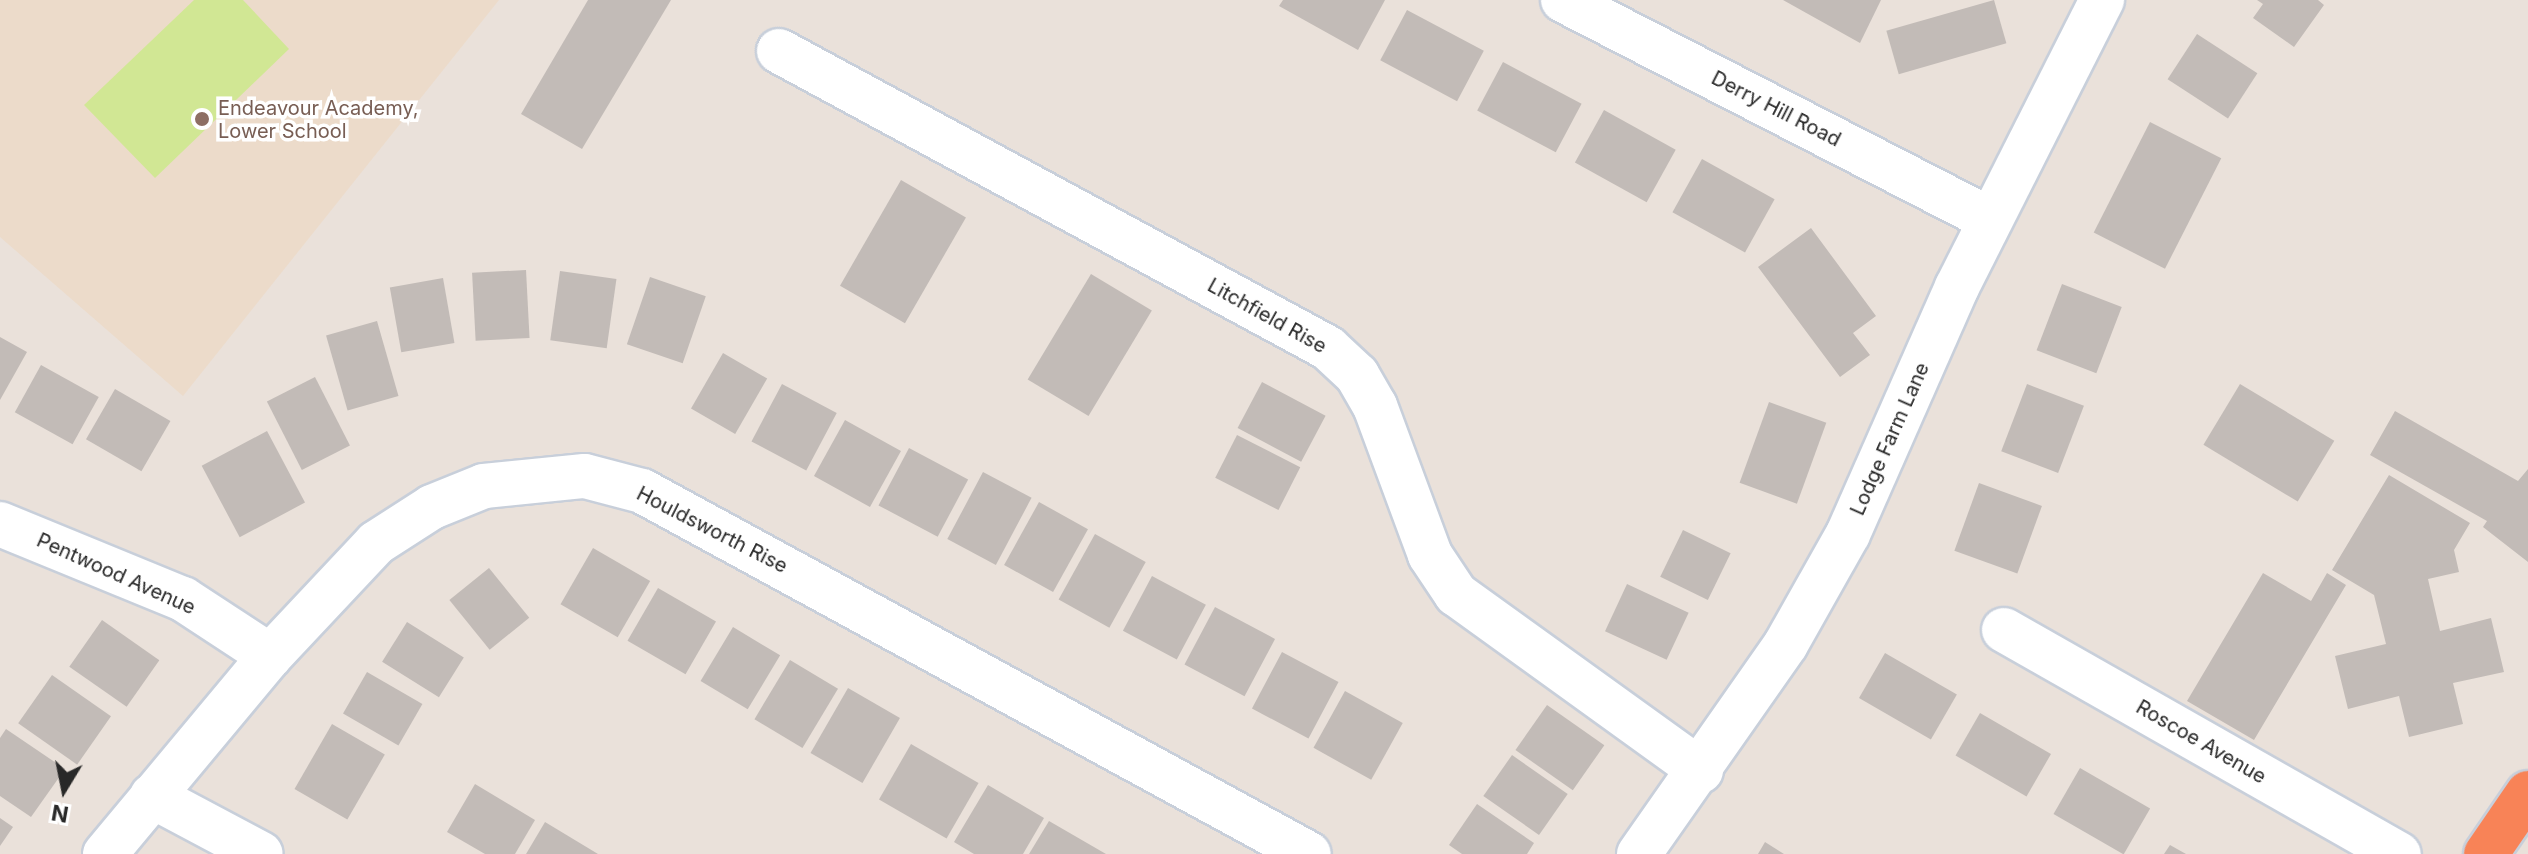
<!DOCTYPE html>
<style>
body{margin:0}
#map{position:relative;width:2528px;height:854px;overflow:hidden;background:#eae1da;font-family:Inter,sans-serif}
div>[style]{position:absolute}
[style*='--x']{left:calc(var(--x)*1px);top:calc(var(--y)*1px);width:calc(var(--w)*1px);rotate:calc(var(--a)*1deg)}
.education>*{inset:0;background:#ecdbca}
.pitch>*{inset:0;background:#d1e794}
.building>*{inset:0;background:#c2bbb7;transform-origin:0 0}
.roads{filter:drop-shadow(2px 0 #c8cfda) drop-shadow(-2px 0 #c8cfda) drop-shadow(0 2px #c8cfda) drop-shadow(0 -2px #c8cfda)}
.street>*{height:44px;margin:-22px;padding:0 22px;transform-origin:22px;border-radius:22px;background:#fff}
.highway>*{height:44px;margin:-22px;padding:0 22px;transform-origin:22px;border-radius:22px;background:#f88357}
.dots>*{width:22px;height:22px;translate:-50% -50%;box-sizing:border-box;border:4px solid #fff;border-radius:50%}
span{translate:-50% -50%;white-space:nowrap;text-align:center;line-height:1.15;-webkit-text-stroke:7px #fff;paint-order:stroke}
.education-label{font-size:20px;color:#785e54}
.left{translate:0 -50%;text-align:left}
.street-label{font-size:20px;color:#282828}
.north{position:absolute;left:24px;top:750px;width:80px;height:80px;-webkit-text-stroke:6px #fff;paint-order:stroke;rotate:190deg;font-size:22px;font-weight:700;line-height:32px;text-align:center;color:#282828}
.north::after{content:'';display:block;margin:auto;width:28px;height:36px;background:#282828;clip-path:polygon(50% 0,100% 100%,50% 72%,0 100%)}
</style>
<div id="map">
<div class="education">
<div style="clip-path:polygon(0 0,499px 0,183px 396px,0 237px)"></div>
</div>
<div class="pitch">
<div style="clip-path:polygon(194px 0,243px 0,289px 49px,155px 178px,84px 105px)"></div>
</div>
<div class="building">
<div style="clip-path:polygon(588px 0,671px 0,582px 149px,521px 114px)"></div>
<div style="clip-path:polygon(1283px 0,1385px 0,1358px 50px,1279px 6px)"></div>
<div style="clip-path:polygon(1783px 0,1881px 0,1860px 43px)"></div>
<div style="left:1994px;top:0;width:45px;height:112px;rotate:74deg"></div>
<div style="clip-path:polygon(2257px 0,2318px 0,2324px 5px,2294px 47px,2253px 18px,2263px 4px)"></div>
<div style="left:1407px;top:10px;width:87px;height:57px;rotate:28deg"></div>
<div style="left:2197px;top:34px;width:72px;height:54px;rotate:33deg"></div>
<div style="left:1503px;top:62px;width:89px;height:55px;rotate:28deg"></div>
<div style="left:1604px;top:110px;width:82px;height:60px;rotate:29deg"></div>
<div style="left:2150px;top:122px;width:80px;height:124px;rotate:27deg"></div>
<div style="left:1702px;top:159px;width:83px;height:61px;rotate:29deg"></div>
<div style="left:901px;top:180px;width:75px;height:122px;rotate:30deg"></div>
<div style="clip-path:polygon(1811px 228px,1876px 316px,1853px 333px,1870px 355px,1840px 377px,1758px 267px)"></div>
<div style="left:526px;top:270px;width:68px;height:54px;rotate:87deg"></div>
<div style="left:560px;top:271px;width:57px;height:70px;rotate:8deg"></div>
<div style="left:1091px;top:274px;width:71px;height:123px;rotate:31deg"></div>
<div style="left:650px;top:277px;width:59px;height:71px;rotate:19deg"></div>
<div style="left:443px;top:278px;width:66px;height:54px;rotate:80deg"></div>
<div style="left:2062px;top:284px;width:64px;height:71px;rotate:21deg"></div>
<div style="left:377px;top:321px;width:78px;height:53px;rotate:74deg"></div>
<div style="clip-path:polygon(0 337px,27px 352px,0 400px)"></div>
<div style="left:723px;top:353px;width:51px;height:64px;rotate:30deg"></div>
<div style="left:41px;top:365px;width:66px;height:54px;rotate:29deg"></div>
<div style="left:315px;top:377px;width:77px;height:54px;rotate:63deg"></div>
<div style="left:1262px;top:382px;width:72px;height:52px;rotate:28deg"></div>
<div style="left:782px;top:384px;width:62px;height:65px;rotate:28deg"></div>
<div style="left:2027px;top:384px;width:61px;height:72px;rotate:21deg"></div>
<div style="left:2240px;top:384px;width:110px;height:71px;rotate:31deg"></div>
<div style="left:115px;top:389px;width:64px;height:58px;rotate:30deg"></div>
<div style="left:1769px;top:402px;width:61px;height:86px;rotate:20deg"></div>
<div style="clip-path:polygon(2395px 411px,2518px 481px,2528px 469px,2528px 562px,2483px 527px,2487px 521px,2370px 455px)"></div>
<div style="left:845px;top:420px;width:64px;height:64px;rotate:29deg"></div>
<div style="left:267px;top:431px;width:81px;height:74px;rotate:62deg"></div>
<div style="left:1237px;top:435px;width:71px;height:48px;rotate:27deg"></div>
<div style="left:909px;top:448px;width:67px;height:65px;rotate:28deg"></div>
<div style="left:983px;top:472px;width:55px;height:76px;rotate:28deg"></div>
<div style="clip-path:polygon(2389px 475px,2470px 523px,2454px 550px,2459px 572px,2428px 579px,2440px 631px,2491px 618px,2504px 672px,2453px 683px,2463px 724px,2409px 737px,2399px 696px,2348px 709px,2335px 656px,2386px 644px,2374px 595px,2332px 570px)"></div>
<div style="left:1979px;top:483px;width:67px;height:72px;rotate:20deg"></div>
<div style="left:1039px;top:502px;width:56px;height:72px;rotate:29deg"></div>
<div style="left:1683px;top:530px;width:53px;height:52px;rotate:26deg"></div>
<div style="left:1095px;top:534px;width:58px;height:75px;rotate:29deg"></div>
<div style="left:593px;top:548px;width:66px;height:65px;rotate:30deg"></div>
<div style="left:489px;top:568px;width:64px;height:51px;rotate:51deg"></div>
<div style="clip-path:polygon(2263px 573px,2311px 601px,2327px 573px,2346px 585px,2254px 740px,2187px 701px)"></div>
<div style="left:1152px;top:576px;width:61px;height:62px;rotate:28deg"></div>
<div style="left:1627px;top:584px;width:68px;height:52px;rotate:25deg"></div>
<div style="left:658px;top:588px;width:67px;height:61px;rotate:30deg"></div>
<div style="left:1215px;top:607px;width:68px;height:65px;rotate:28deg"></div>
<div style="left:102px;top:620px;width:70px;height:57px;rotate:35deg"></div>
<div style="left:407px;top:622px;width:67px;height:47px;rotate:32deg"></div>
<div style="left:733px;top:627px;width:55px;height:63px;rotate:31deg"></div>
<div style="left:1282px;top:652px;width:64px;height:64px;rotate:28deg"></div>
<div style="left:1885px;top:653px;width:83px;height:52px;rotate:30deg"></div>
<div style="left:790px;top:660px;width:56px;height:69px;rotate:31deg"></div>
<div style="left:367px;top:672px;width:64px;height:48px;rotate:30deg"></div>
<div style="left:52px;top:675px;width:72px;height:59px;rotate:35deg"></div>
<div style="left:848px;top:688px;width:60px;height:75px;rotate:30deg"></div>
<div style="left:1345px;top:691px;width:66px;height:65px;rotate:29deg"></div>
<div style="left:1547px;top:705px;width:70px;height:55px;rotate:35deg"></div>
<div style="left:1980px;top:713px;width:82px;height:49px;rotate:30deg"></div>
<div style="left:332px;top:724px;width:61px;height:75px;rotate:30deg"></div>
<div style="clip-path:polygon(6px 729px,65px 769px,31px 817px,0 796px,0 738px)"></div>
<div style="left:911px;top:744px;width:78px;height:64px;rotate:30deg"></div>
<div style="left:1512px;top:755px;width:68px;height:50px;rotate:35deg"></div>
<div style="left:2080px;top:768px;width:81px;height:53px;rotate:30deg"></div>
<div style="clip-path:polygon(475px 784px,535px 820px,515px 854px,485px 854px,447px 832px)"></div>
<div style="clip-path:polygon(988px 785px,1044px 818px,1023px 854px,974px 854px,954px 842px)"></div>
<div style="clip-path:polygon(1477px 804px,1534px 843px,1527px 854px,1462px 854px,1449px 845px)"></div>
<div style="clip-path:polygon(0 818px,13px 827px,0 846px)"></div>
<div style="clip-path:polygon(1049px 821px,1106px 854px,1029px 854px)"></div>
<div style="clip-path:polygon(545px 822px,598px 854px,526px 854px)"></div>
<div style="clip-path:polygon(1765px 842px,1784px 854px,1758px 854px)"></div>
<div style="clip-path:polygon(2170px 845px,2186px 854px,2164px 854px)"></div>
</div>
<div class="roads">
<div class="street">
<div style="--x:1563;--y:0;--w:480;--a:27.2"></div>
<div style="--x:779;--y:51;--w:624;--a:28.41"></div>
<div style="--x:1328;--y:348;--w:40;--a:43"></div>
<div style="--x:1357;--y:375;--w:36;--a:60"></div>
<div style="--x:1375;--y:406;--w:159;--a:69.7"></div>
<div style="--x:1430;--y:555;--w:47;--a:56.3"></div>
<div style="--x:1456;--y:594;--w:302;--a:35.8"></div>
<div style="--x:0;--y:524;--w:198;--a:22.3"></div>
<div style="--x:183;--y:599;--w:104;--a:33.2"></div>
<div style="--x:2004;--y:630;--w:454;--a:29.6"></div>
<div style="--x:152;--y:796;--w:123;--a:28"></div>
<div style="--x:105;--y:854;--w:258;--a:-50.2"></div>
<div style="--x:270;--y:656;--w:155;--a:-46.8"></div>
<div style="--x:376;--y:543;--w:67;--a:-32.7"></div>
<div style="--x:432;--y:507;--w:56;--a:-22"></div>
<div style="--x:484;--y:486;--w:101;--a:-5.7"></div>
<div style="--x:585;--y:476;--w:59;--a:14.7"></div>
<div style="--x:642;--y:491;--w:759;--a:28.56"></div>
<div style="--x:1639;--y:854;--w:256;--a:-55"></div>
<div style="--x:1786;--y:644;--w:126;--a:-60.6"></div>
<div style="--x:1848;--y:534;--w:270;--a:-66.2"></div>
<div style="--x:1957;--y:287;--w:322;--a:-63.2"></div>
</div>
<div class="highway">
<div style="--x:2486;--y:854;--w:74;--a:-55.5"></div>
</div>
</div>
<div class="dots">
<div style="left:202px;top:119px;background:#8d6e63"></div>
</div>
<div class="education-label">
<span class="left" style="left:218px;top:120px">Endeavour Academy,<br>Lower School</span>
</div>
<div class="street-label">
<span style="left:1776px;top:109px;rotate:27deg">Derry Hill Road</span>
<span style="left:1267px;top:316px;rotate:29deg">Litchfield Rise</span>
<span style="left:1890px;top:439px;rotate:-66deg">Lodge Farm Lane</span>
<span style="left:712px;top:530px;rotate:27deg">Houldsworth Rise</span>
<span style="left:116px;top:574px;rotate:24deg">Pentwood Avenue</span>
<span style="left:2201px;top:742px;rotate:30deg">Roscoe Avenue</span>
</div>
<div class="north">N</div>
</div>
